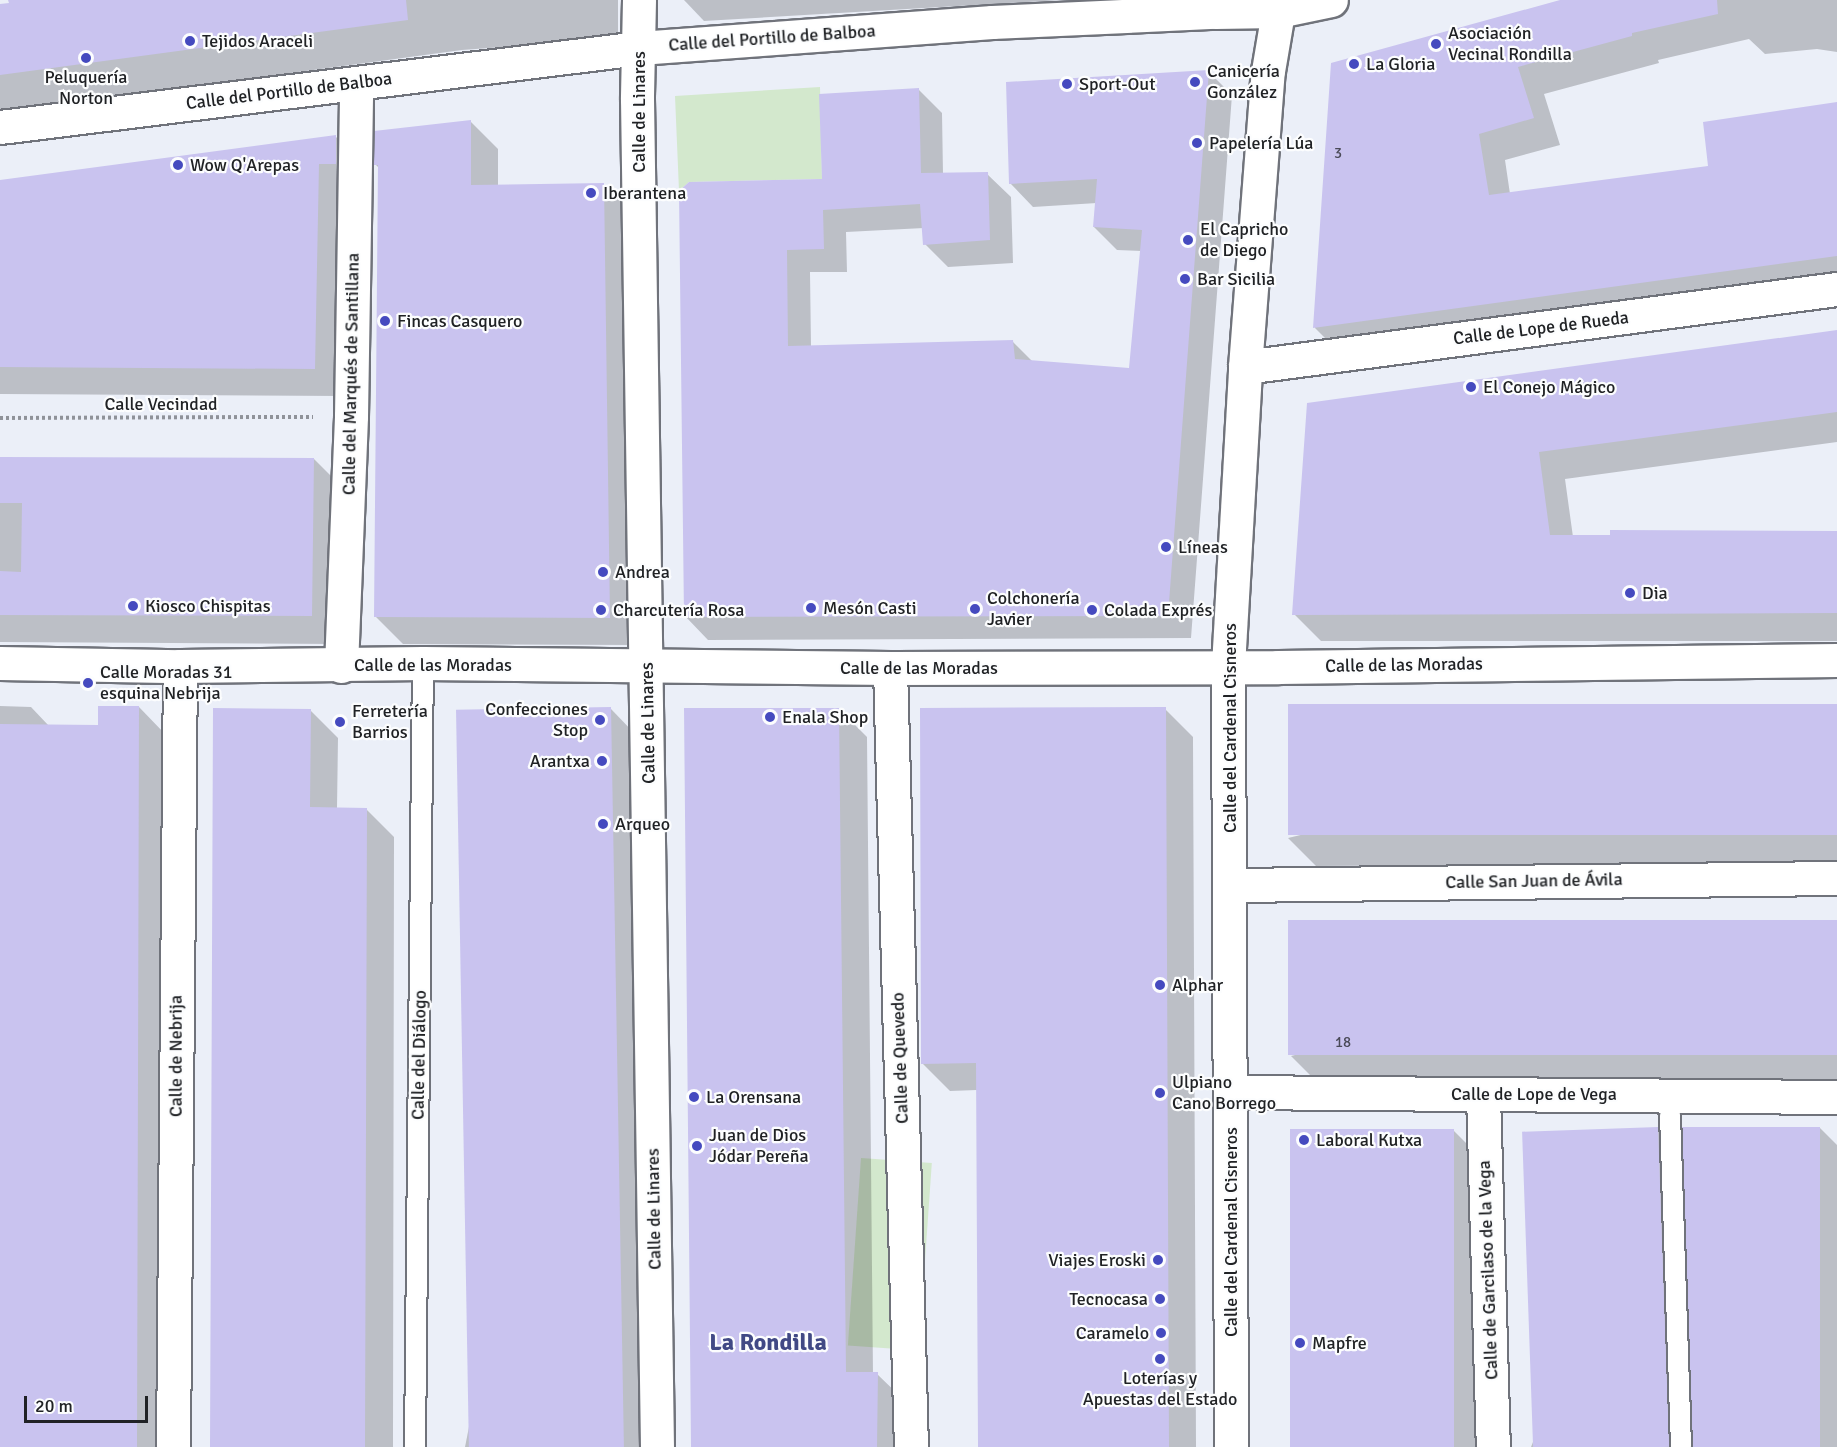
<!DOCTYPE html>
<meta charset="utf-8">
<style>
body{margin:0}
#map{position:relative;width:1837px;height:1447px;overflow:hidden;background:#ebeff8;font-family:Signika,sans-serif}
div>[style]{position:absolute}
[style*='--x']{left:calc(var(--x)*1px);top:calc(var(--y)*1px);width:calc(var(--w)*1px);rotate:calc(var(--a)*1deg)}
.green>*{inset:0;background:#d3e8cd;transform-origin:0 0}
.shadow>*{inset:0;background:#0003}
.building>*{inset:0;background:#c9c3ef;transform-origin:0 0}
.path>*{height:4px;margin-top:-2px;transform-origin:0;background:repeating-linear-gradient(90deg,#8f9299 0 3px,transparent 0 6px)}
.roads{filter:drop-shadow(2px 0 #70737b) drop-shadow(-2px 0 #70737b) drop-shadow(0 2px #70737b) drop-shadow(0 -2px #70737b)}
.lane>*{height:20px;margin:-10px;padding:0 10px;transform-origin:10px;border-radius:10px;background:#fff}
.street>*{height:33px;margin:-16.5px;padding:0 16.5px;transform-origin:16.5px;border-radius:16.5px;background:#fff}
.secondary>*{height:33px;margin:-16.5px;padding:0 16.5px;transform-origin:16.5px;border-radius:16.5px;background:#fff}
.dots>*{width:16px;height:16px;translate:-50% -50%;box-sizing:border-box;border:3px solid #fcfdfe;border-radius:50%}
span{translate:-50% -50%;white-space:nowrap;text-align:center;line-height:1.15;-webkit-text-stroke:4.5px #fcfdfe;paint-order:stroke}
.number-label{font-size:15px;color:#4a4a58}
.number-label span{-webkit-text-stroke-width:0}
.poi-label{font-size:18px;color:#202225}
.left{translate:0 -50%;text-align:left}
.right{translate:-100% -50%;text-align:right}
.street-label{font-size:18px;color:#202225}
.district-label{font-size:24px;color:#414985;font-weight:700}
.scale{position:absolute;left:24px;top:1396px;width:124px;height:27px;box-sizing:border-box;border:3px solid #202225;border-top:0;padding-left:8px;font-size:18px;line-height:21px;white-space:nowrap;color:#202225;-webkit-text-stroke:4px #fcfdfe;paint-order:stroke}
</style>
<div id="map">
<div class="green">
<div style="clip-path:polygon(820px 87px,822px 179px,689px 182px,679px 191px,675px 96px)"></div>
<div style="left:861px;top:1158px;width:71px;height:188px;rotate:4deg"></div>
</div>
<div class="shadow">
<div style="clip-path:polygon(10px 0,618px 0,618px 39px,462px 50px,0 112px,0 6px,10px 4px)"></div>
<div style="clip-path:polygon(684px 0,1062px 0,704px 21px)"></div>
<div style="clip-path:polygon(1566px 0,1837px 0,1837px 52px,1817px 49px,1765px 54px,1749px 39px,1658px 60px,1659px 63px,1544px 94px,1560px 145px,1505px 160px,1510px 194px,1710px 168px,1837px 104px,1837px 287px,1342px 355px,1315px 328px,1333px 64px)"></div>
<div style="clip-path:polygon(1209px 72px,1232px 95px,1191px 638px,708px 640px,685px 616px,681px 192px,823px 181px,919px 90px,942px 113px,943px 174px,987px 174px,1011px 197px,1013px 263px,948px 267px,925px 244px,924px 228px,846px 232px,847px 272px,810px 272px,811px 347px,1012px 341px,1033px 362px,1130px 369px,1142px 251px,1117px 250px,1094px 227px,1097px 203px,1033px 207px,1010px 183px)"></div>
<div style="clip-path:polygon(471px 122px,498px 149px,498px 186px,603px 184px,631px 212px,637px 645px,403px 644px,375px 616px,379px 168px,375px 164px)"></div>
<div style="clip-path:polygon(336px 137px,364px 165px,343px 396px,0 394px,0 181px)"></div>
<div style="clip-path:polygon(1837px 331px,1837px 442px,1565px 479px,1573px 537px,1837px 532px,1837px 641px,1321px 641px,1294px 614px,1309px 404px)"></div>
<div style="clip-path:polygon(0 458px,314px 459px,342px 487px,339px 644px,0 642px)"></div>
<div style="clip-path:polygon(0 706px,31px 707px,49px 726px,99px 726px,139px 707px,166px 735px,164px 1447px,0 1447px)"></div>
<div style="clip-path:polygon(1837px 707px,1837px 863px,1316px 866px,1288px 838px)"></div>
<div style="clip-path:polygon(611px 709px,638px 737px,645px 1447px,465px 1447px)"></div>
<div style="clip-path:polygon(839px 709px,867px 737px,873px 1374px,877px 1374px,905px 1401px,905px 1447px,692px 1447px)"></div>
<div style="clip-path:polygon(1165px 709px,1193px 737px,1196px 1447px,980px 1447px,977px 1090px,950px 1091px,922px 1063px)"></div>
<div style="clip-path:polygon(310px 710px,338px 738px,337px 809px,366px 809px,394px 837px,393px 1447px,211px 1447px)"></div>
<div style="clip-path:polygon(1837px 922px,1837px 1082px,1319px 1084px,1291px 1056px)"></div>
<div style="clip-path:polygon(1820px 1128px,1837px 1145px,1837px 1447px,1531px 1447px,1658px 1129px,1685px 1156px)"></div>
<div style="clip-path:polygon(1453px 1130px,1481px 1158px,1489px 1447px,1295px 1447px)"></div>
</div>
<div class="building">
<div style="clip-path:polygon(8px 0,406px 0,408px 20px,0 75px,0 4px,9px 3px)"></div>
<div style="clip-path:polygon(1560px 0,1717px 0,1718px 14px,1632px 33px,1632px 36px,1518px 67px,1534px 118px,1479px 134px,1489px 195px,1708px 166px,1703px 122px,1837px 102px,1837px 256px,1313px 328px,1331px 63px)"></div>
<div style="clip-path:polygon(1209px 70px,1168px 616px,684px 617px,679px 191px,689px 182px,822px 179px,819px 94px,919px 88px,921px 173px,988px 172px,990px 240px,923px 245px,920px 204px,823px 210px,824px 249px,787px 250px,788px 346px,1013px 340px,1015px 359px,1129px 368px,1142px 230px,1093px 227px,1097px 179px,1009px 184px,1006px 82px)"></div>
<div style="clip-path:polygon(471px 120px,471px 185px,604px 183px,610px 618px,374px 617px,378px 165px,374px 165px,374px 131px)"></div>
<div style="clip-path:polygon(336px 135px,336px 164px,319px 164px,315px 369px,0 367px,0 180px)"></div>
<div style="clip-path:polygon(1837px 330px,1837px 412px,1539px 452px,1550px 535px,1610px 535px,1610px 530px,1837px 531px,1837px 613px,1292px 615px,1307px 403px)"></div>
<div style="clip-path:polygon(0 457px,314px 458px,312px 616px,0 615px,0 571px,21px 572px,22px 503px,0 503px)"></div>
<div style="left:1837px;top:704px;width:131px;height:549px;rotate:90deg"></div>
<div style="clip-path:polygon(98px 706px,139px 706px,137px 1447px,0 1447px,0 724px,98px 725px)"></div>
<div style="left:611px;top:707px;width:740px;height:155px;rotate:89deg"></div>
<div style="clip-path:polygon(1166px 707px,1169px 1447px,978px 1447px,976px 1063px,921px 1064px,920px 708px)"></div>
<div style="clip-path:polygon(213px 708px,311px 709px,310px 807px,367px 808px,365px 1447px,210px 1447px)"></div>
<div style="clip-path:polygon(684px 708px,839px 708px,846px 1372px,878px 1372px,877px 1447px,691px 1447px)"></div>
<div style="left:1837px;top:920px;width:135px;height:549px;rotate:90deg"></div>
<div style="left:1658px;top:1127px;width:320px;height:136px;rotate:88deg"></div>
<div style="left:1682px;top:1127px;width:138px;height:320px"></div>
<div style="left:1290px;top:1129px;width:164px;height:318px"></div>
</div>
<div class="path">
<div style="--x:0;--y:418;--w:313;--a:-0.2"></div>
</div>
<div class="roads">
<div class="lane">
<div style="--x:1670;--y:1115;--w:332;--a:88.1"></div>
<div style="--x:415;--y:1447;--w:784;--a:-89.42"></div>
</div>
<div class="street">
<div style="--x:639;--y:0;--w:99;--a:91.2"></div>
<div style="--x:637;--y:99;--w:1348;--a:89.15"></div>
<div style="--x:0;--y:127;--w:644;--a:-7.05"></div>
<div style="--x:639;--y:48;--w:354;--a:-4.2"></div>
<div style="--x:992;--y:22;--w:223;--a:-2.6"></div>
<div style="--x:1215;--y:12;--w:63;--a:-0.9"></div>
<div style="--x:1278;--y:11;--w:54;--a:-11.7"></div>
<div style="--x:1245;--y:367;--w:597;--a:-7.51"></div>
<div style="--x:0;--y:663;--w:180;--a:1"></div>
<div style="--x:180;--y:666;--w:243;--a:-0.7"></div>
<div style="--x:423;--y:663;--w:467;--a:0.6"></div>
<div style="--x:890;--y:668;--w:388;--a:-0.1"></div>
<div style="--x:1278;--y:667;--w:559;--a:-0.72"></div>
<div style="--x:341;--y:666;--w:250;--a:-87.7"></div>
<div style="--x:351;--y:416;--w:333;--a:-89.1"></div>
<div style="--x:890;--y:668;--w:779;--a:88.46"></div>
<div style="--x:1231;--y:885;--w:606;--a:-0.66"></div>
<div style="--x:1231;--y:1092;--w:606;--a:0.47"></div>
<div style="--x:1483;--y:1094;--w:353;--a:88.4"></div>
<div style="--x:173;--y:1447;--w:781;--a:-89.49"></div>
</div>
<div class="secondary">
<div style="--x:1231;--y:1447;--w:781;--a:-90.22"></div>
<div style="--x:1228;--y:666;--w:299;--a:-86.7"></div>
<div style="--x:1245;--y:367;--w:297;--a:-85.6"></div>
<div style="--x:1268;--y:71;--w:72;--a:-80.4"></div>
</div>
</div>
<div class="dots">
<div style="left:190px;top:41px;background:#454abf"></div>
<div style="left:1436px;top:44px;background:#454abf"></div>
<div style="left:86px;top:58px;background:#454abf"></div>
<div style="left:1354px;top:64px;background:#454abf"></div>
<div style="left:1195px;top:82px;background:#454abf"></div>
<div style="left:1067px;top:84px;background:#454abf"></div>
<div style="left:1197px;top:143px;background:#454abf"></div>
<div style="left:178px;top:165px;background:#454abf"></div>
<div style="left:591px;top:193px;background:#454abf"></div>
<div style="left:1188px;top:240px;background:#454abf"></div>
<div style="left:1185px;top:279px;background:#454abf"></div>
<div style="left:385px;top:321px;background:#454abf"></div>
<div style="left:1471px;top:387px;background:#454abf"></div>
<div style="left:1166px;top:547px;background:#454abf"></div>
<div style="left:603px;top:572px;background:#454abf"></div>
<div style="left:1630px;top:593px;background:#454abf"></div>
<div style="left:133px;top:606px;background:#454abf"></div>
<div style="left:811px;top:608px;background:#454abf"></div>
<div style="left:975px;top:609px;background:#454abf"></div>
<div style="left:601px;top:610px;background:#454abf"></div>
<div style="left:1092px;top:610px;background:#454abf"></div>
<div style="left:88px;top:683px;background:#454abf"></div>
<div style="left:770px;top:717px;background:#454abf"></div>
<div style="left:600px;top:720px;background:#454abf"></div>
<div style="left:340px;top:722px;background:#454abf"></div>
<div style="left:602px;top:761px;background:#454abf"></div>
<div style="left:603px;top:824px;background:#454abf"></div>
<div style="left:1160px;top:985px;background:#454abf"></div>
<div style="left:1160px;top:1093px;background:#454abf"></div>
<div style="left:694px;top:1097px;background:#454abf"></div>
<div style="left:1304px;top:1140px;background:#454abf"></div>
<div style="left:697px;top:1146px;background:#454abf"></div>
<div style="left:1158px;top:1260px;background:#454abf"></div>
<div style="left:1160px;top:1299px;background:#454abf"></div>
<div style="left:1161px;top:1333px;background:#454abf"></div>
<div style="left:1300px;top:1343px;background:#454abf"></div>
<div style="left:1160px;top:1359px;background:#454abf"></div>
</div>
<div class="number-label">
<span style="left:1338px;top:154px">3</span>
<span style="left:1343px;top:1043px">18</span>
</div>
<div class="poi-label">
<span class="left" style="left:1448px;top:44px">Asociación<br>Vecinal Rondilla</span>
<span class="left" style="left:202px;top:41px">Tejidos Araceli</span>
<span class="left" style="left:1366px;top:64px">La Gloria</span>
<span class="left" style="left:1207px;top:82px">Canicería<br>González</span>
<span style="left:86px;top:88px">Peluquería<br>Norton</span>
<span class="left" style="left:1079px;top:84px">Sport-Out</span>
<span class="left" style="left:1209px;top:143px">Papelería Lúa</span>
<span class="left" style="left:190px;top:165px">Wow Q'Arepas</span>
<span class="left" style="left:603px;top:193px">Iberantena</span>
<span class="left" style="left:1200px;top:240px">El Capricho<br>de Diego</span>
<span class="left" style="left:1197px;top:279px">Bar Sicilia</span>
<span class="left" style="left:397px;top:321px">Fincas Casquero</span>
<span class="left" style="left:1483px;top:387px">El Conejo Mágico</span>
<span class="left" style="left:1178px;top:547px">Líneas</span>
<span class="left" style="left:615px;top:572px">Andrea</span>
<span class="left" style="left:1642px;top:593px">Dia</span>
<span class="left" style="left:987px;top:609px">Colchonería<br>Javier</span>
<span class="left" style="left:145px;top:606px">Kiosco Chispitas</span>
<span class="left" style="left:823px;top:608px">Mesón Casti</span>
<span class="left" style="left:613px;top:610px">Charcutería Rosa</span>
<span class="left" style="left:1104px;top:610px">Colada Exprés</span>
<span class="left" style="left:100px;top:683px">Calle Moradas 31<br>esquina Nebrija</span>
<span class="right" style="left:588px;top:720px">Confecciones<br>Stop</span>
<span class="left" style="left:352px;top:722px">Ferretería<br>Barrios</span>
<span class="left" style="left:782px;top:717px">Enala Shop</span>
<span class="right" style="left:590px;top:761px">Arantxa</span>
<span class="left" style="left:615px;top:824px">Arqueo</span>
<span class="left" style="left:1172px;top:985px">Alphar</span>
<span class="left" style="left:1172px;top:1093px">Ulpiano<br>Cano Borrego</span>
<span class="left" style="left:706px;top:1097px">La Orensana</span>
<span class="left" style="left:709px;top:1146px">Juan de Dios<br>Jódar Pereña</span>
<span class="left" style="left:1316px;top:1140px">Laboral Kutxa</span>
<span class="right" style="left:1146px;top:1260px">Viajes Eroski</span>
<span class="right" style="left:1148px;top:1299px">Tecnocasa</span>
<span class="right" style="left:1149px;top:1333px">Caramelo</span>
<span class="left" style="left:1312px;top:1343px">Mapfre</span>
<span style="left:1160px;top:1389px">Loterías y<br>Apuestas del Estado</span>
</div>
<div class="street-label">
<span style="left:772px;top:38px;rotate:-4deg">Calle del Portillo de Balboa</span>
<span style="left:289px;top:91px;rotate:-7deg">Calle del Portillo de Balboa</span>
<span style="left:639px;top:112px;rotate:-90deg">Calle de Linares</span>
<span style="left:1541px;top:328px;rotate:-7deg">Calle de Lope de Rueda</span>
<span style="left:351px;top:374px;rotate:-89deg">Calle del Marqués de Santillana</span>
<span style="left:161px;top:404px">Calle Vecindad</span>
<span style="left:433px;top:665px">Calle de las Moradas</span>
<span style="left:1404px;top:665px;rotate:-1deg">Calle de las Moradas</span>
<span style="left:919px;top:668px">Calle de las Moradas</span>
<span style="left:648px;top:723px;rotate:-91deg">Calle de Linares</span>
<span style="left:1230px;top:728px;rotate:-90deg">Calle del Cardenal Cisneros</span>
<span style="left:1534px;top:881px;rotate:-1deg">Calle San Juan de Ávila</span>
<span style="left:419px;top:1055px;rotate:-89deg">Calle del Diálogo</span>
<span style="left:176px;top:1056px;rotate:-90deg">Calle de Nebrija</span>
<span style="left:900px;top:1058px;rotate:-92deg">Calle de Quevedo</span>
<span style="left:1534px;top:1094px">Calle de Lope de Vega</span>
<span style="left:654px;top:1209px;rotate:-91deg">Calle de Linares</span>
<span style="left:1231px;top:1232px;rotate:-90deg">Calle del Cardenal Cisneros</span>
<span style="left:1488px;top:1270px;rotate:-92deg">Calle de Garcilaso de la Vega</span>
</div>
<div class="district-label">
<span style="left:768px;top:1343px">La Rondilla</span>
</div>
<div class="scale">20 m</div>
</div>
